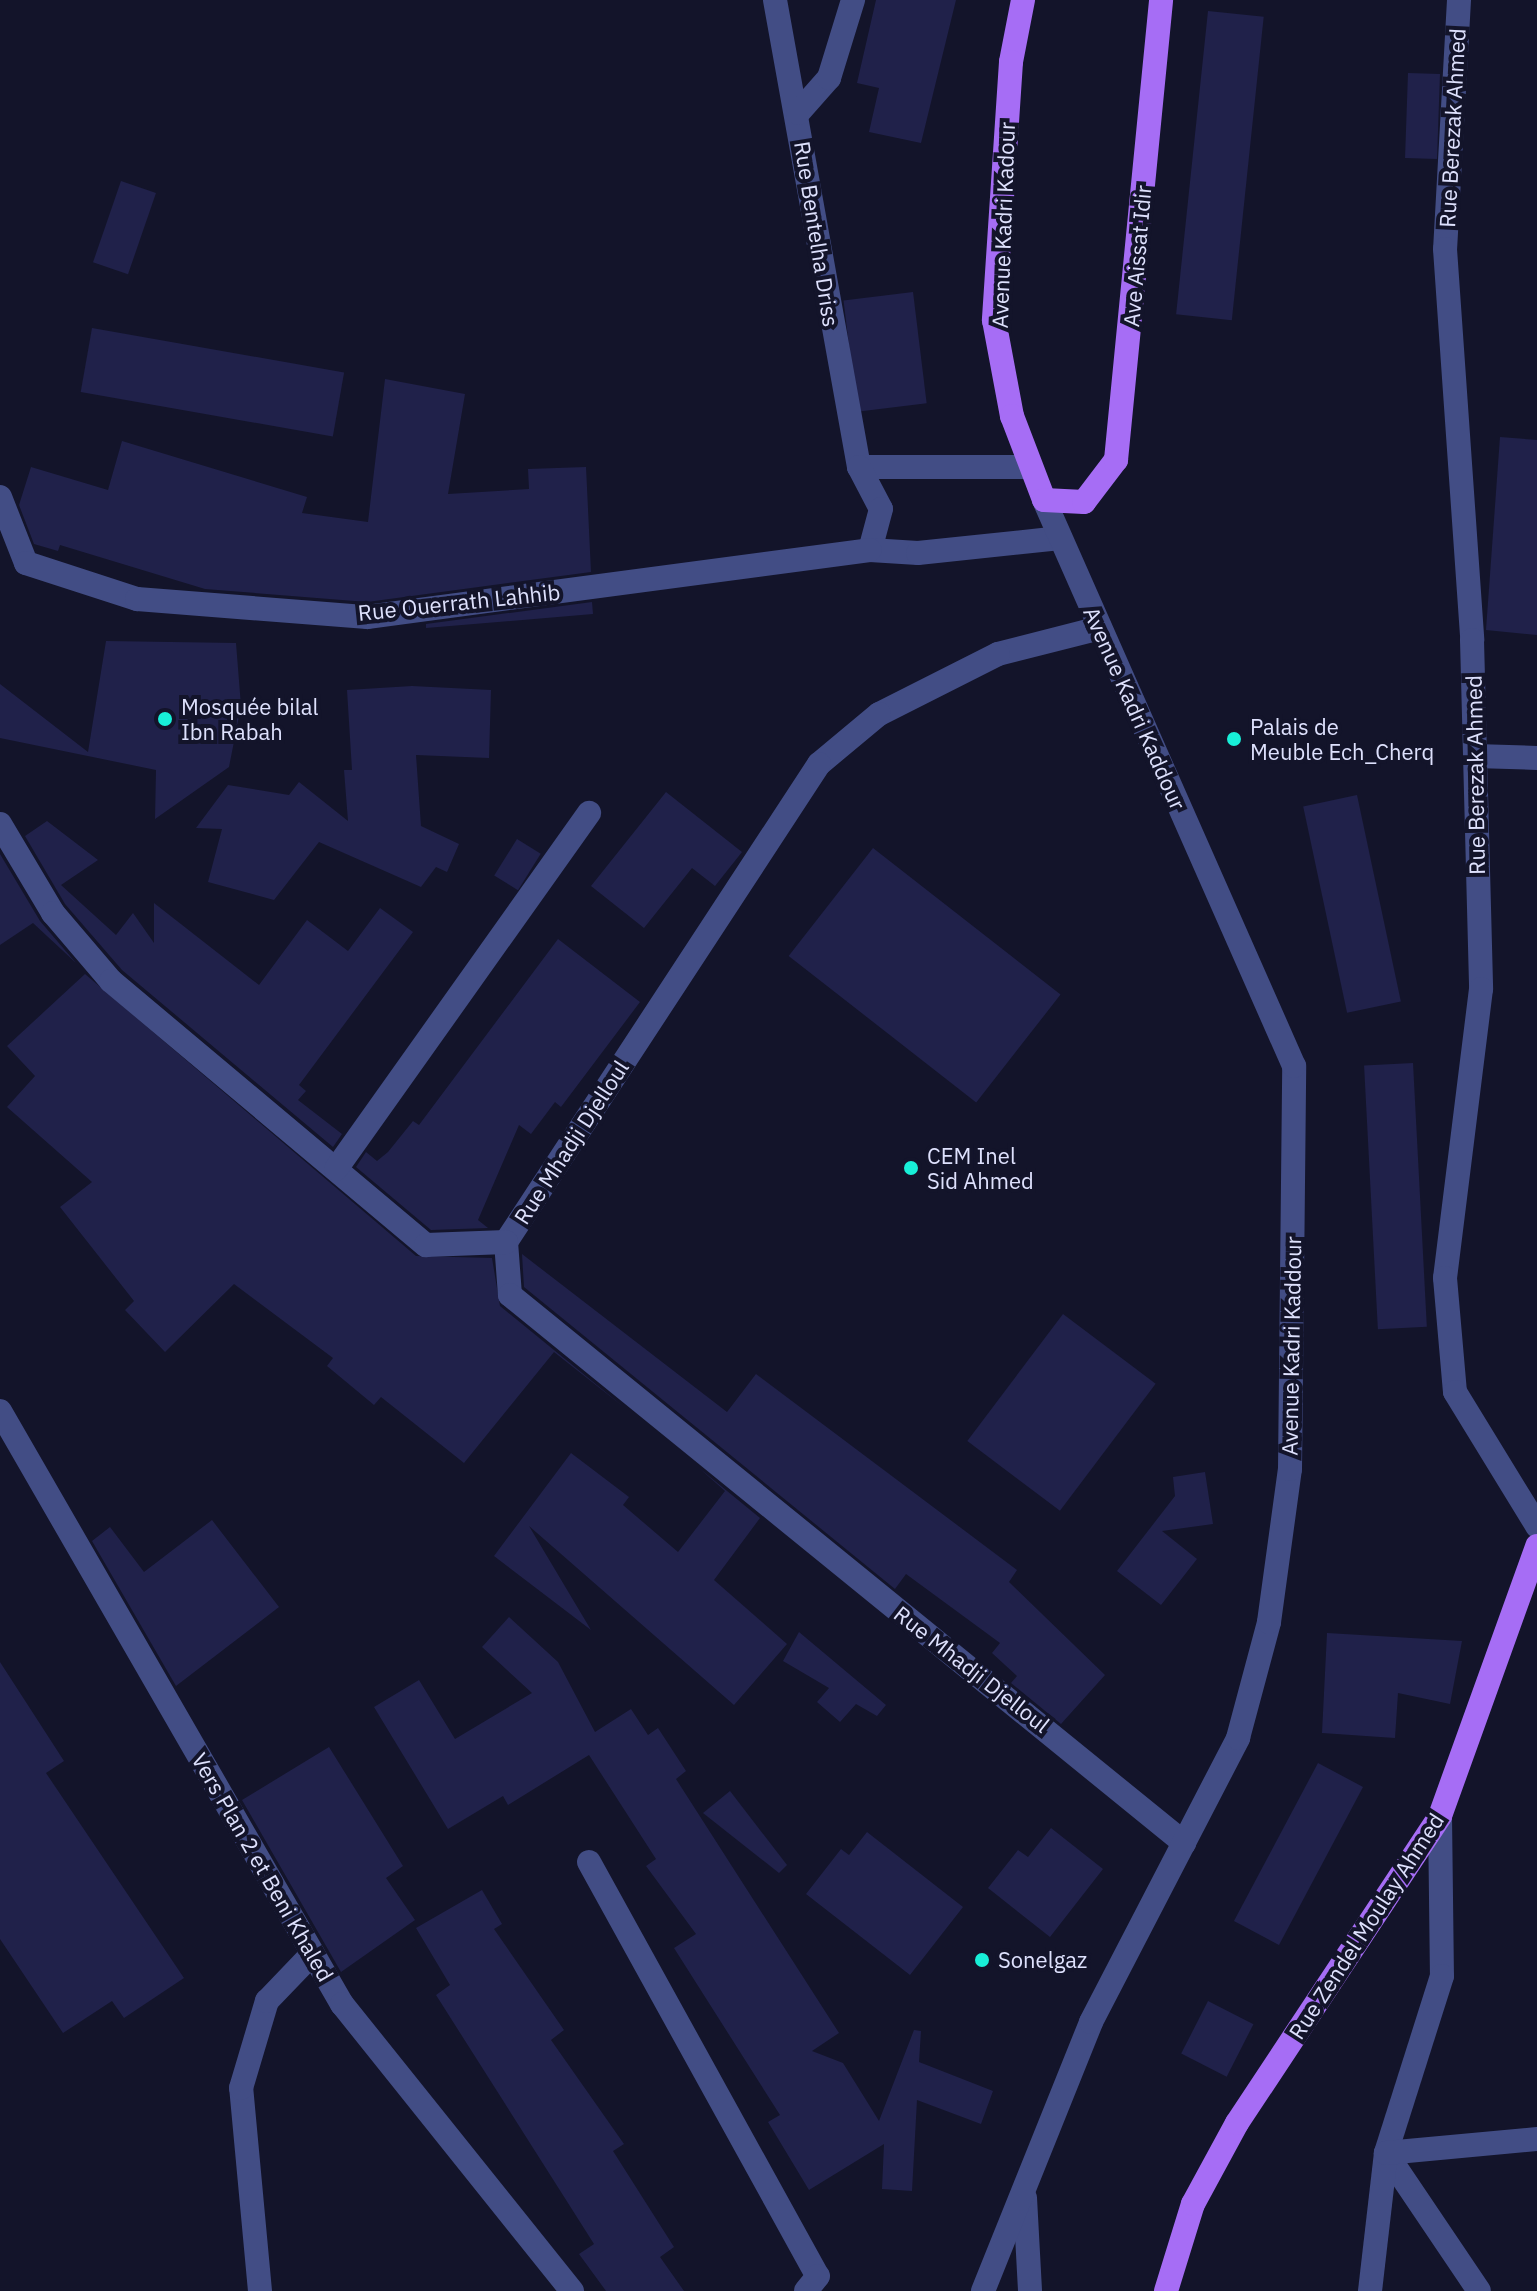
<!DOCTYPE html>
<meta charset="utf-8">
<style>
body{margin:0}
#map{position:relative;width:1537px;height:2291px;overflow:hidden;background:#13142a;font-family:"IBM Plex Sans",sans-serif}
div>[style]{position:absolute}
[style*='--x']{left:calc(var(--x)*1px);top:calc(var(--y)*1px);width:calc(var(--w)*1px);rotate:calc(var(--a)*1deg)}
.building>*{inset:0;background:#20214a;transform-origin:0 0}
.minor>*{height:24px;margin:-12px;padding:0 12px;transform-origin:12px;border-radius:12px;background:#424d85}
.major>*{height:24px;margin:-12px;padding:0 12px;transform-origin:12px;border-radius:12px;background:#a66df5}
.dots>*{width:22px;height:22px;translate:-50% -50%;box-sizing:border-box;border:4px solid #13142a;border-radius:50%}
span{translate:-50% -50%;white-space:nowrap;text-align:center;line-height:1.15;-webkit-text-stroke:8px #13142a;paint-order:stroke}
.street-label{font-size:22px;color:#dee1fd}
.poi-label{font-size:22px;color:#dee1fd}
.left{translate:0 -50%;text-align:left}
</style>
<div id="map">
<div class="building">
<div style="clip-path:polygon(876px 0,956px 0,921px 143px,869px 132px,879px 88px,857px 83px)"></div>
<div style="left:1208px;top:11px;width:56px;height:305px;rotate:6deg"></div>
<div style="left:1408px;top:73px;width:32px;height:85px;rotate:2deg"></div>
<div style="left:121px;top:181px;width:37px;height:86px;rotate:19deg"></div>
<div style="left:913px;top:292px;width:112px;height:70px;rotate:83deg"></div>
<div style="left:92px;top:328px;width:256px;height:65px;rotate:10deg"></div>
<div style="clip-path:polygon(385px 379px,465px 394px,448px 494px,529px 489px,528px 469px,586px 467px,591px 572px,367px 602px,205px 589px,60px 545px,58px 551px,34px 544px,19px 505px,31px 467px,108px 490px,122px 441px,307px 497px,302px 513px,368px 522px)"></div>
<div style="clip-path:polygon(1500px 437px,1537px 440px,1537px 635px,1486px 630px)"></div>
<div style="clip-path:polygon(592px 602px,593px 614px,426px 628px,426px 624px)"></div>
<div style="clip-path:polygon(106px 641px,236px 643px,241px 706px,229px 767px,155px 819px,156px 770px,0 738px,0 684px,88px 752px)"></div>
<div style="clip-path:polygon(412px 686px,491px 690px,489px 758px,416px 755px,421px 826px,459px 844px,447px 872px,436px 867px,421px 887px,319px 842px,274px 900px,208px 882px,222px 829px,196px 828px,228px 785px,289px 795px,299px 782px,348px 821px,344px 770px,352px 770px,347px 690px)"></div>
<div style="clip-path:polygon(666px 792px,742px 852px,715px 886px,692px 868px,644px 928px,591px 886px)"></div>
<div style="left:1357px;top:795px;width:211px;height:55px;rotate:78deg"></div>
<div style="clip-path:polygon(47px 821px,98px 860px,61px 885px,116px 935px,133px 913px,154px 943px,154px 903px,259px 985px,307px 920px,348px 951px,380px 908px,413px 932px,299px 1085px,306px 1091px,298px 1100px,342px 1134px,333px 1147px,122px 970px,65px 904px,25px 836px)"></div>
<div style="left:517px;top:839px;width:28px;height:43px;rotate:32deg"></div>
<div style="left:873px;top:848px;width:238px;height:137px;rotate:38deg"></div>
<div style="clip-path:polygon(0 854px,40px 921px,76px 963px,33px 923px,0 945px)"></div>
<div style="clip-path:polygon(558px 939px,640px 1002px,561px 1107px,555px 1102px,531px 1134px,519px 1125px,478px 1220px,488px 1228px,431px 1230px,356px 1167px,366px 1152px,377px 1161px,388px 1152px,413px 1121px,419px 1125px)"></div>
<div style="clip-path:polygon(85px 974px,416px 1256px,492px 1258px,500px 1306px,625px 1408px,554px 1352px,464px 1463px,381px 1397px,374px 1405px,327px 1366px,333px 1358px,234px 1284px,165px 1352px,125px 1310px,134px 1301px,60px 1207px,92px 1182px,7px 1107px,35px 1076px,7px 1046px)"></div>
<div style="left:1413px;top:1063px;width:264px;height:49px;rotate:87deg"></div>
<div style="clip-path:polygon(522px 1254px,727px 1412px,756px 1374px,1017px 1570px,1009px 1582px,1105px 1675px,1061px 1724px,1011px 1683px,1017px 1676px,992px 1653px,1000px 1643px,906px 1574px,895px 1589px,524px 1287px)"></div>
<div style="left:1063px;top:1314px;width:116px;height:159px;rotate:37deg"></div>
<div style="clip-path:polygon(571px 1453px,629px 1497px,623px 1505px,678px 1552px,725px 1491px,699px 1468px,760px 1518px,714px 1580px,787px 1644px,734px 1705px,529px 1526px,591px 1630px,494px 1556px)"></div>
<div style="clip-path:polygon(1205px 1472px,1213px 1524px,1162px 1531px,1197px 1559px,1161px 1605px,1117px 1571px,1175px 1496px,1173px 1477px)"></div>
<div style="clip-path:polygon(212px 1520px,279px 1607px,176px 1686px,92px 1541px,110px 1527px,144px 1572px)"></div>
<div style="clip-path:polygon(509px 1617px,558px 1662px,595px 1732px,631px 1709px,648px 1735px,658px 1728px,686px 1771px,676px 1779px,839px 2033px,812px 2051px,843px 2063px,879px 2121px,914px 2030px,921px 2031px,919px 2062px,993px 2091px,981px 2124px,917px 2100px,912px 2191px,882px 2189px,884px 2144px,809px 2190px,768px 2122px,780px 2115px,674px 1948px,696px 1934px,646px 1866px,656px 1859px,589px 1755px,508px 1805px,503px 1796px,448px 1829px,374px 1707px,419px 1680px,455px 1739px,532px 1693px,482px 1647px)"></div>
<div style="clip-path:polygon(799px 1632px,886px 1705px,877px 1716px,856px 1704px,840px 1722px,817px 1702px,829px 1688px,783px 1661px)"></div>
<div style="clip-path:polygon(1327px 1633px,1462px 1641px,1450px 1704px,1398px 1693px,1395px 1738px,1322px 1733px)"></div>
<div style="clip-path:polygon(0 1662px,64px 1761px,46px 1773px,184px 1978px,124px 2018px,112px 2001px,63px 2033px,0 1939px)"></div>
<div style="clip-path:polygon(329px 1747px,403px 1866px,386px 1878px,415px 1920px,341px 1972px,242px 1800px)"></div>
<div style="left:1318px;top:1763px;width:51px;height:179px;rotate:28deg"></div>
<div style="clip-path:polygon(730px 1791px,787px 1865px,779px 1873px,703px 1813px)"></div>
<div style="clip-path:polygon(1051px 1828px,1103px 1869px,1050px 1937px,988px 1888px,1018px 1850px,1028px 1857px)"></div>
<div style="clip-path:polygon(867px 1832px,963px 1907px,910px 1975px,806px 1894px,841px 1849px,849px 1855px)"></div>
<div style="clip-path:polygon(482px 1890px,502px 1924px,494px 1929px,564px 2030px,551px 2040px,624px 2144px,613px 2151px,674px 2247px,660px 2257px,684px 2291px,606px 2291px,579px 2254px,594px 2244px,436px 1995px,450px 1985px,416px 1928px)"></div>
<div style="left:1208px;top:2001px;width:51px;height:59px;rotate:27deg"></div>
</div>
<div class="minor">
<div style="--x:775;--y:0;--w:474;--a:79.8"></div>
<div style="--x:1459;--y:0;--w:249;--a:93.2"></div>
<div style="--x:1445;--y:249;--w:392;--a:86"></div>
<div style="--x:1472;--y:640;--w:349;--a:88.5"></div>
<div style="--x:1481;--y:989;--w:291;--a:97.1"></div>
<div style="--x:1445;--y:1278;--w:114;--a:85"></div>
<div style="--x:1455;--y:1392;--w:157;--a:58.5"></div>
<div style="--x:798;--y:113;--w:47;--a:-48.5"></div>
<div style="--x:829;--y:78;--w:82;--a:-72.9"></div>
<div style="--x:1028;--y:467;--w:169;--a:180"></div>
<div style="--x:859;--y:467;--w:47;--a:62.4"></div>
<div style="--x:881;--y:509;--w:42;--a:105"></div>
<div style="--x:870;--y:550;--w:48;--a:3.6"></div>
<div style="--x:918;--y:553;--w:143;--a:-6"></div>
<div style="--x:0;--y:497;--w:71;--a:68.5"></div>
<div style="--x:26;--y:563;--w:117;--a:18"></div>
<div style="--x:137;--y:599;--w:231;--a:4.5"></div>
<div style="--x:367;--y:617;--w:507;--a:-7.59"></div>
<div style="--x:1100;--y:628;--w:105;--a:165.7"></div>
<div style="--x:998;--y:654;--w:133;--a:153.2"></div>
<div style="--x:879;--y:714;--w:78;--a:140.2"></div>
<div style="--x:819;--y:764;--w:571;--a:123.22"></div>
<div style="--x:506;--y:1242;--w:53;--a:85.7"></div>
<div style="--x:510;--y:1295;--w:869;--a:39.11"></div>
<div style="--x:1475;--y:756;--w:62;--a:1.8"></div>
<div style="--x:0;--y:824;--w:104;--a:59.2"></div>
<div style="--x:53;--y:913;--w:89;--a:49.5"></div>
<div style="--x:111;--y:981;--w:411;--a:40"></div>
<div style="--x:426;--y:1245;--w:80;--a:-2.1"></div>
<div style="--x:336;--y:1169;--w:437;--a:-54.6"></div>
<div style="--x:0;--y:1411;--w:685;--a:60.03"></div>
<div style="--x:342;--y:2004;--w:368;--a:51.3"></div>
<div style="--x:1440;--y:1816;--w:160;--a:89.3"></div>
<div style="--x:1442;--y:1976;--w:186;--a:107.6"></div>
<div style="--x:1386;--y:2153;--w:166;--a:56"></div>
<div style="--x:589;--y:1862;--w:473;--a:61.1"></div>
<div style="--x:818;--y:2276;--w:19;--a:129"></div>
<div style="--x:1025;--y:2198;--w:93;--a:86.9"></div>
<div style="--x:260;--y:2291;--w:204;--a:-95.3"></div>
<div style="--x:241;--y:2088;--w:91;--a:-73.4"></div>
<div style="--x:267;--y:2001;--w:66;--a:-46.2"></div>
<div style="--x:983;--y:2291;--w:290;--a:-68.1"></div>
<div style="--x:1091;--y:2022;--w:320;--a:-62.6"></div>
<div style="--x:1238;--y:1738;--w:120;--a:-75"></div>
<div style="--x:1269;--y:1622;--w:154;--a:-82.2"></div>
<div style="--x:1290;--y:1469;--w:403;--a:-89.4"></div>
<div style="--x:1294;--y:1066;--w:619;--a:-113.83"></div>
<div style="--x:1370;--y:2291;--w:139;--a:-83.4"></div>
<div style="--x:1386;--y:2153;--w:152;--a:-5.3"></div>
</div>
<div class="major">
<div style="--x:1023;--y:0;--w:63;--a:101"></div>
<div style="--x:1011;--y:62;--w:259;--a:93.8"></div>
<div style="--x:994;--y:320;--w:98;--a:79.4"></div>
<div style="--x:1012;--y:416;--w:90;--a:69.1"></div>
<div style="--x:1044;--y:500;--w:40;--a:2.9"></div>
<div style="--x:1084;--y:502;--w:53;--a:-52.7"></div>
<div style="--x:1116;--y:460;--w:462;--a:-84.4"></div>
<div style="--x:1166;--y:2291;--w:91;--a:-72.8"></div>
<div style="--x:1193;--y:2204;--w:92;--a:-61.5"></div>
<div style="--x:1237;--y:2123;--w:368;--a:-56.5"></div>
<div style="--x:1440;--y:1816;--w:287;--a:-70.2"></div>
</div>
<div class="dots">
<div style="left:165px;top:719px;background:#18efd8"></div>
<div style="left:1234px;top:739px;background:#18efd8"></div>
<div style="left:911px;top:1168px;background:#18efd8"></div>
<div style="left:982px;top:1960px;background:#18efd8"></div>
</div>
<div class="street-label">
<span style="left:1452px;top:128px;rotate:-87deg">Rue Berezak Ahmed</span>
<span style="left:1003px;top:225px;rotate:-88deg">Avenue Kadri Kadour</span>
<span style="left:817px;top:234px;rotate:81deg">Rue Bentelha Driss</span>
<span style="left:1137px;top:256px;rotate:-85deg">Ave Aissat Idir</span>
<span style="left:459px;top:602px;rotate:-6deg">Rue Ouerrath Lahhib</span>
<span style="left:1135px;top:708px;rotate:66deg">Avenue Kadri Kaddour</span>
<span style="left:1475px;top:775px;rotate:-91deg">Rue Berezak Ahmed</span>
<span style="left:571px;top:1142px;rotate:-57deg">Rue Mhadji Djelloul</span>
<span style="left:1291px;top:1346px;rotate:-89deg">Avenue Kadri Kaddour</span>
<span style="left:972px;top:1669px;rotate:38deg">Rue Mhadji Djelloul</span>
<span style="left:263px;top:1867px;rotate:60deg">Vers Plan 2 et Beni Khaled</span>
<span style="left:1366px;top:1926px;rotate:-57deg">Rue Zendel Moulay Ahmed</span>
</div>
<div class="poi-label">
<span class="left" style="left:181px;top:719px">Mosquée bilal<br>Ibn Rabah</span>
<span class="left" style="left:1250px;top:739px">Palais de<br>Meuble Ech_Cherq</span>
<span class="left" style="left:927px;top:1168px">CEM Inel<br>Sid Ahmed</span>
<span class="left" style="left:998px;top:1960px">Sonelgaz</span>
</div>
</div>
